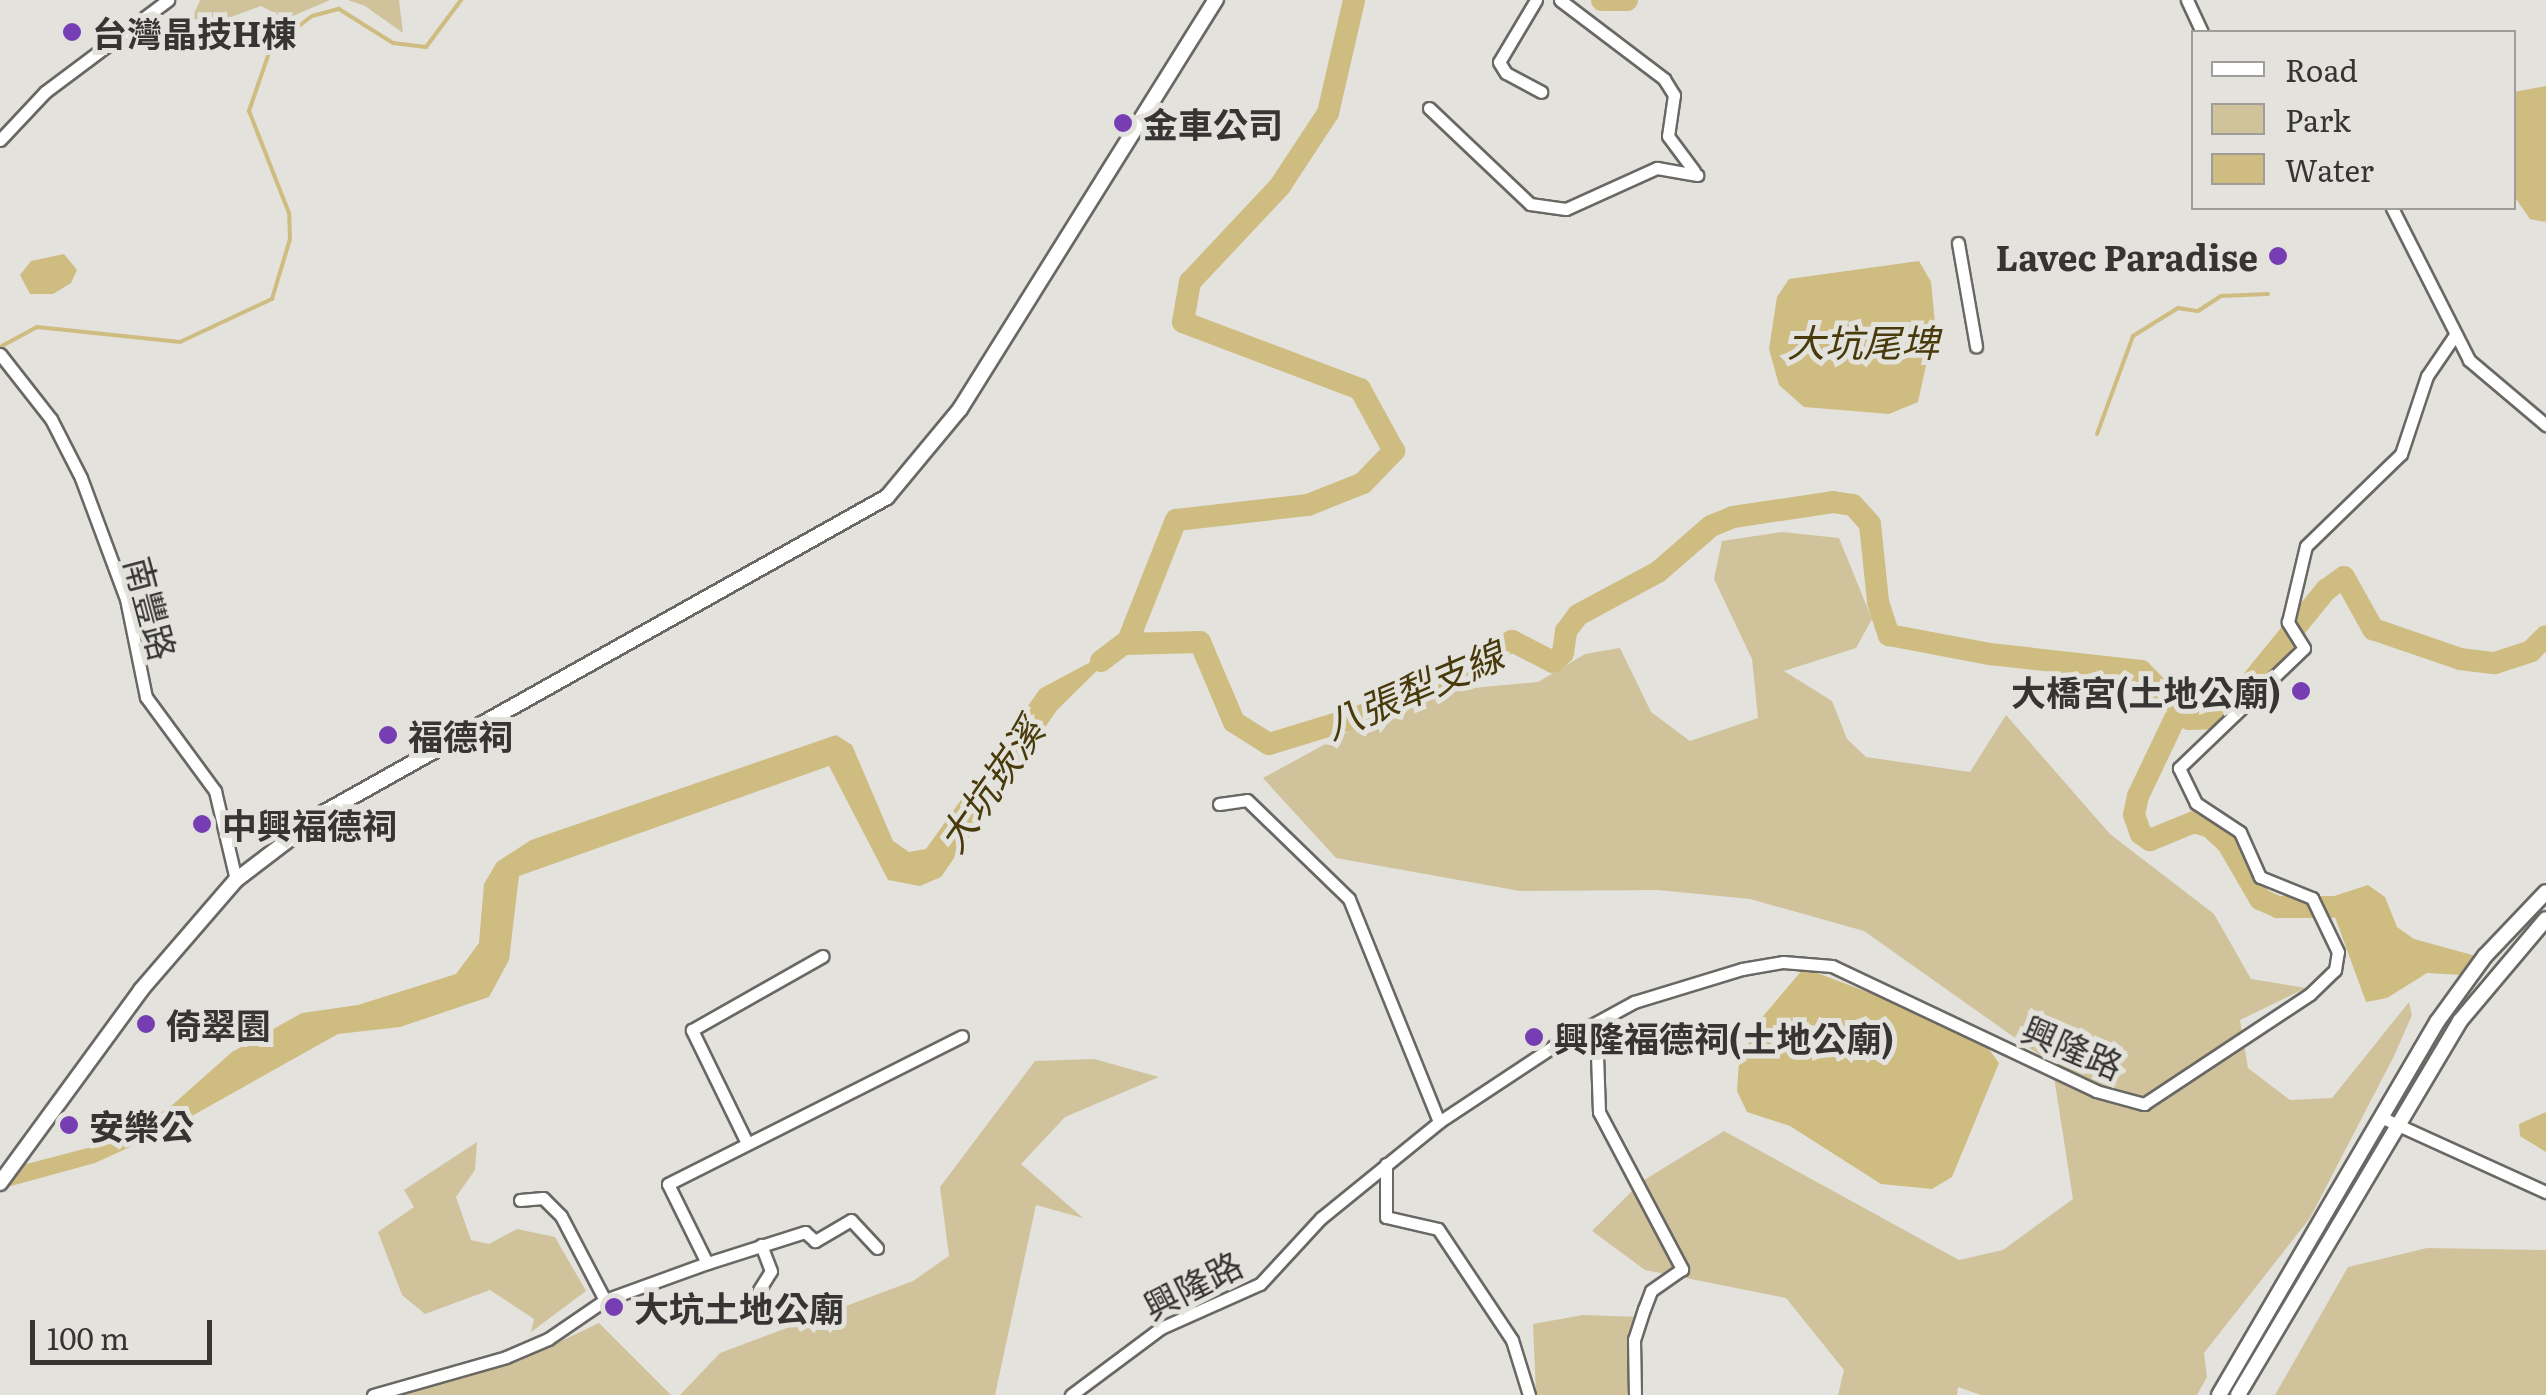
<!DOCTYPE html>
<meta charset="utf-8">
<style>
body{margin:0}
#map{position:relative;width:2546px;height:1395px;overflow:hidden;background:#e3e2dd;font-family:Literata,"Noto Sans TC",serif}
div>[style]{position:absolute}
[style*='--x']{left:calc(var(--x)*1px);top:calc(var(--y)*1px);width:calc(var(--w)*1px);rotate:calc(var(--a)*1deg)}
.green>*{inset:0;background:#d0c39c}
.water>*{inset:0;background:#cfbc81}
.stream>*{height:4px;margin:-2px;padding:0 2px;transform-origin:2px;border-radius:2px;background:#cfbc81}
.river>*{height:22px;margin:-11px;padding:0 11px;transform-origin:11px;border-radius:11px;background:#cfbc81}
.roads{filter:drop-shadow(2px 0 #696864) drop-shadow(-2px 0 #696864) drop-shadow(0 2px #696864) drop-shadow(0 -2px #696864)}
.minor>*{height:11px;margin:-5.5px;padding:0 5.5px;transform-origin:5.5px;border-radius:5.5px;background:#fff}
.tertiary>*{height:14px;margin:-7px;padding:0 7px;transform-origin:7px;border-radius:7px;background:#fff}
.dots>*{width:28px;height:28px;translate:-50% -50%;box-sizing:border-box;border:5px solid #e3e2dd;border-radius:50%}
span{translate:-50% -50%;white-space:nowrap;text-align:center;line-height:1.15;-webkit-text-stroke:10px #e3e2dd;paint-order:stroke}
.poi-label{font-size:35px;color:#363533;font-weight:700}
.left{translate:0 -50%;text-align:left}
.right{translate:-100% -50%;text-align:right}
.street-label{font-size:35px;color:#363533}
.water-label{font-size:38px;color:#483a0a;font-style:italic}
.legend{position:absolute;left:2191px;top:30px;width:325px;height:180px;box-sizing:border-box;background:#e3e2dd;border:2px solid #9e9d99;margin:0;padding:12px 18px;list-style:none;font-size:30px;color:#363533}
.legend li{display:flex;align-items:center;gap:20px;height:50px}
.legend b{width:50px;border:2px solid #9e9d99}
.scale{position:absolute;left:30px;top:1320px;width:182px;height:45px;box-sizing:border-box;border:5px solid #363533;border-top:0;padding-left:12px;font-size:30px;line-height:35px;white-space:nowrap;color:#363533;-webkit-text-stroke:8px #e3e2dd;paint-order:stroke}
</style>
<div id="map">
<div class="green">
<div style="clip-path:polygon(200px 0,330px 0,286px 19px,261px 6px,185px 34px)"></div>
<div style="clip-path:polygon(348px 0,399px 0,403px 33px,365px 6px)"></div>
<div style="clip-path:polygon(1782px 532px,1839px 538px,1872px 619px,1856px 648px,1784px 671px,1832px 701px,1847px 739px,1866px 757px,1970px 772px,2006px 715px,2110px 834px,2214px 914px,2251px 979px,2306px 988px,2240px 1020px,2248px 1068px,2290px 1100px,2332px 1098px,2409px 1002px,2412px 1015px,2394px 1056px,2310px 1218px,2204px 1353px,2207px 1377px,2197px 1395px,1981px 1395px,1958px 1387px,1957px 1395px,1838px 1395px,1844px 1370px,1786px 1298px,1645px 1270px,1592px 1231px,1641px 1182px,1724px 1131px,1959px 1260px,2003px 1250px,2073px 1199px,2052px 1064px,1864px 931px,1750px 899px,1658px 890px,1520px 891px,1336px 858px,1263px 778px,1419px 693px,1538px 682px,1585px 654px,1620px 648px,1651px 712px,1690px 741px,1758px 718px,1752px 659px,1714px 579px,1722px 541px)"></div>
<div style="clip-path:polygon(1094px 1059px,1159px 1077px,1065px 1117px,1021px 1164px,1083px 1218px,1036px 1205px,995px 1395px,680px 1395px,720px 1353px,913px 1281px,949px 1256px,940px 1187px,1035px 1061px)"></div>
<div style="clip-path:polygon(477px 1142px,475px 1170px,456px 1197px,471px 1240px,489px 1244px,517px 1229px,555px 1237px,586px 1291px,531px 1332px,534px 1319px,490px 1290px,425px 1314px,402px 1295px,378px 1232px,414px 1207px,404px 1190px)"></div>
<div style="clip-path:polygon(2427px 1248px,2546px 1250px,2546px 1395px,2275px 1395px,2348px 1267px)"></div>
<div style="clip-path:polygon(1583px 1315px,1642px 1317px,1632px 1395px,1536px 1395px,1533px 1324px)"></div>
<div style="clip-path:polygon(599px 1323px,671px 1395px,389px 1395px,519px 1361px)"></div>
</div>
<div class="water">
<div style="clip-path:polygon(2546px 86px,2546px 220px,2545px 222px,2530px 219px,2514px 196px,2514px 92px)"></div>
<div style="clip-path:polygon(64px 254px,77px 270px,71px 283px,53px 294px,30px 294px,20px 275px,31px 261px)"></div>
<div style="clip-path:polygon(1919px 261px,1931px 282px,1935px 324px,1918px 402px,1889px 414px,1804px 407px,1779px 385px,1769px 349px,1777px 297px,1789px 279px)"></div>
<div style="clip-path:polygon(1124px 644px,1057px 710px,941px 877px,920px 886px,888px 880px,829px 766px,519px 876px,509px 960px,489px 997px,400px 1027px,338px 1034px,165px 1131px,95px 1163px,0 1189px,0 1171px,99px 1145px,169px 1108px,232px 1052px,302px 1013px,358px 1005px,456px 974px,479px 943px,484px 884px,497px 862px,531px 840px,836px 735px,852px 745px,893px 841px,909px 852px,926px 849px,1040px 689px)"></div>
<div style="clip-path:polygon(2368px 885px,2385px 897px,2397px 927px,2414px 939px,2476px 956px,2463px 975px,2427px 973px,2387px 998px,2366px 1002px,2328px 898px)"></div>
<div style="clip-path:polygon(1804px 968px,1978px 1034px,1999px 1063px,1952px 1177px,1932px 1189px,1881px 1184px,1790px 1126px,1747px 1112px,1737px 1091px,1739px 1061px,1764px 1015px)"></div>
<div style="clip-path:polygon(2546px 1112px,2546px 1152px,2520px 1136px,2519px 1124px)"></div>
</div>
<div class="stream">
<div style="--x:0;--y:347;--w:42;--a:-28.4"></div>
<div style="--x:37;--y:327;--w:144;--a:6"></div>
<div style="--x:180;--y:342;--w:102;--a:-25.1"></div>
<div style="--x:272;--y:299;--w:63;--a:-73.3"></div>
<div style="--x:290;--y:239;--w:26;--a:-92"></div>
<div style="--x:289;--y:213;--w:110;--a:-111.4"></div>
<div style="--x:249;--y:111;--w:68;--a:-71"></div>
<div style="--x:271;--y:47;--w:51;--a:-37.1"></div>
<div style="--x:312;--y:16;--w:28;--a:-15"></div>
<div style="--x:339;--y:9;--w:64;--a:32.2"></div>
<div style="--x:393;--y:43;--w:33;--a:7"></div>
<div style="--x:426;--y:47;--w:59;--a:-53.3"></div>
<div style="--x:2097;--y:434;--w:104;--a:-69.8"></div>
<div style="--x:2133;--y:336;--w:53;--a:-31.9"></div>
<div style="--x:2178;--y:308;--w:20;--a:9"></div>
<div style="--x:2198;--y:311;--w:27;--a:-33"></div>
<div style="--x:2221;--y:296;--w:47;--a:-2.4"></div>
</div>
<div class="river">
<div style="--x:1602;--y:0;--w:25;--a:0"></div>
<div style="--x:1124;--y:644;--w:76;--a:-1.5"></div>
<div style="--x:1200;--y:642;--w:87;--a:67"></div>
<div style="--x:1234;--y:722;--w:41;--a:32.2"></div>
<div style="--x:1269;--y:744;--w:96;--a:-16.9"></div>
<div style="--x:1361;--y:716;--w:169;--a:-26.4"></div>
<div style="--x:1512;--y:641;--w:46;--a:27.1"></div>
<div style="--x:1553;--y:662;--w:13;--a:-42"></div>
<div style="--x:1563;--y:653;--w:22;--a:-82"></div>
<div style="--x:1566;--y:631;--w:20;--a:-53"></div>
<div style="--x:1578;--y:615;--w:91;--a:-28.3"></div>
<div style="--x:1658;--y:572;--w:70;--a:-41"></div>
<div style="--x:1711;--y:526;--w:24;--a:-22"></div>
<div style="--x:1733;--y:517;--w:101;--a:-8.5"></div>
<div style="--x:1833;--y:502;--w:20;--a:9"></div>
<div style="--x:1853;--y:505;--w:25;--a:48"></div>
<div style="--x:1870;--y:524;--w:78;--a:84.1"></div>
<div style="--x:1878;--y:602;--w:35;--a:72"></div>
<div style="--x:1889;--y:635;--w:103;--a:10.7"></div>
<div style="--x:1990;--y:654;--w:152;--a:6.4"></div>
<div style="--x:2141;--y:671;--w:68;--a:45"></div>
<div style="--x:2189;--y:719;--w:23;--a:-2"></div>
<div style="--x:2212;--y:718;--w:40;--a:-40"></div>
<div style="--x:2243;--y:692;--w:132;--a:-50.9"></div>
<div style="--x:2326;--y:590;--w:22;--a:-36"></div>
<div style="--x:2344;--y:577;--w:60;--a:60.9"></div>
<div style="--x:2373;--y:629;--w:92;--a:19"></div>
<div style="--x:2460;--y:659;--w:35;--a:7"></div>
<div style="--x:2495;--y:663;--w:38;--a:-18"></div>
<div style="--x:2531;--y:651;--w:21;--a:-45"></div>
<div style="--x:1101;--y:661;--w:34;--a:-37"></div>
<div style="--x:1128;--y:641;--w:130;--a:-68.4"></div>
<div style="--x:1176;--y:520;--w:133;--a:-6.5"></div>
<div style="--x:1308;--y:505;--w:59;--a:-21.8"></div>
<div style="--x:1363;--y:483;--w:45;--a:-45.9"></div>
<div style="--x:1394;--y:451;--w:71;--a:-118.7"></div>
<div style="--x:1360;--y:389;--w:189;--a:-159.3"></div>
<div style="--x:1183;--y:322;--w:41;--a:-80.1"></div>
<div style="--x:1190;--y:282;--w:132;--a:-46.8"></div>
<div style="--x:1280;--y:186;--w:87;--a:-56.7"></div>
<div style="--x:1328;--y:113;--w:116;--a:-77"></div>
<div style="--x:2179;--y:710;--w:95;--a:115.5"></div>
<div style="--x:2138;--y:796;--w:19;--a:102"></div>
<div style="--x:2134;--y:815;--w:20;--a:70"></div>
<div style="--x:2141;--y:834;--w:11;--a:34"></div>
<div style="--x:2150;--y:840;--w:48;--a:-22.2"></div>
<div style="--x:2194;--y:822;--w:17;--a:17"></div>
<div style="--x:2210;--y:827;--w:25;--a:43"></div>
<div style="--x:2228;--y:844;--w:64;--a:59.8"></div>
<div style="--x:2260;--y:899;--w:20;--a:24"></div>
<div style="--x:2278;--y:907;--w:53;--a:0"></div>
</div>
<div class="roads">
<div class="minor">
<div style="--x:1536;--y:0;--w:72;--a:120.8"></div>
<div style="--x:1499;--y:62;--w:13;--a:58"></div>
<div style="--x:1506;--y:73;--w:40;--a:28"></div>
<div style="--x:1560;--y:0;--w:131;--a:37.2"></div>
<div style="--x:1664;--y:79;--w:19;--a:58"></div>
<div style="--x:1674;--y:95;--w:41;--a:98.3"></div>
<div style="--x:1668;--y:136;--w:44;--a:53.4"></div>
<div style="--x:2187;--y:0;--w:35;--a:65"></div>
<div style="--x:1429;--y:108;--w:139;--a:43.5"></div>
<div style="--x:1530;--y:204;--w:36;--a:8"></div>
<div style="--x:1566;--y:209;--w:100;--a:-24.3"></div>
<div style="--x:1657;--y:168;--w:41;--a:9.9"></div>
<div style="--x:0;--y:140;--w:66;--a:-46.8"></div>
<div style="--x:45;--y:92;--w:154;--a:-36.8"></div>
<div style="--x:2392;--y:208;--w:170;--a:63.1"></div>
<div style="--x:2469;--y:360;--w:101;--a:40.2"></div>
<div style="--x:1958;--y:243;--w:105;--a:80.1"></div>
<div style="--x:0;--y:354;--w:83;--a:51.9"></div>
<div style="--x:51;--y:419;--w:66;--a:63"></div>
<div style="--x:81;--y:478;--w:129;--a:69.6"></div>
<div style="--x:126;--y:599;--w:100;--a:78.5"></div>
<div style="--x:146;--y:697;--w:117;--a:53.7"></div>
<div style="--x:215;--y:791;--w:91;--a:76.7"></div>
<div style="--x:1219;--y:804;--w:28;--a:-8"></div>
<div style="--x:1247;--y:800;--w:142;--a:44.1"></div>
<div style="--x:1349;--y:899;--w:240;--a:68"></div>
<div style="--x:1596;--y:1026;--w:86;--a:88"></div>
<div style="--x:1599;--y:1112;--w:178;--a:62.1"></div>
<div style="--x:1682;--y:1269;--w:38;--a:145"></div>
<div style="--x:1651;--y:1291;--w:19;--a:111"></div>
<div style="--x:1644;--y:1309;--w:32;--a:108"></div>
<div style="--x:1634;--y:1339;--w:56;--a:89"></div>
<div style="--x:2385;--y:1119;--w:177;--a:24.4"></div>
<div style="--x:747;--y:1143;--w:126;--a:-116"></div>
<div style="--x:692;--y:1030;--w:150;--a:-29.5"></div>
<div style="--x:1386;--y:1164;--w:53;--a:90"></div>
<div style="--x:1386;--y:1217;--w:53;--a:13"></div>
<div style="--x:1438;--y:1229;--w:133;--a:56.3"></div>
<div style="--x:1512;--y:1340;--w:58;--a:72.8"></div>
<div style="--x:520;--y:1200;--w:23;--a:-5"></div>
<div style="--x:543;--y:1198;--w:25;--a:45"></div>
<div style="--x:561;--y:1216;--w:95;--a:62.4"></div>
<div style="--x:877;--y:1248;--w:38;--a:-133"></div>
<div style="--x:851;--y:1220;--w:42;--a:149.7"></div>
<div style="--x:815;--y:1241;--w:13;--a:-138"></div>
<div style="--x:805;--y:1232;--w:103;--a:162.4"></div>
<div style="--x:707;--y:1263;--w:88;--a:-116.3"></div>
<div style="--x:668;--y:1184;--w:329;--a:-26.7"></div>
<div style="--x:759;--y:1290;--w:22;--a:-58"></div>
<div style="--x:771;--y:1271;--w:28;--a:-111"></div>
<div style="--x:373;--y:1395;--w:138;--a:-15.9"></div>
<div style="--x:506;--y:1357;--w:46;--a:-23.2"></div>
<div style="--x:548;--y:1339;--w:69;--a:-34.4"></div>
<div style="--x:605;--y:1300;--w:109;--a:-19.9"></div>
<div style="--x:1071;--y:1395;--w:112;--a:-36.7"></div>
<div style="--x:1161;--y:1328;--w:108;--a:-24"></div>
<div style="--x:1260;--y:1284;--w:90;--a:-47.3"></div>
<div style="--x:1321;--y:1218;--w:152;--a:-39.1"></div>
<div style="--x:1439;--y:1122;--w:141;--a:-33.5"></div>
<div style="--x:1557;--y:1044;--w:88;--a:-28.6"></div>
<div style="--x:1634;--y:1002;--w:113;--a:-17"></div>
<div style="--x:1742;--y:969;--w:42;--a:-9.7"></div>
<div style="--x:1783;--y:962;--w:49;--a:4.7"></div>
<div style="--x:1832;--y:966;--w:292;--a:25.3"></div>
<div style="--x:2096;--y:1091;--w:50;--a:15.2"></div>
<div style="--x:2144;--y:1104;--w:199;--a:-33.5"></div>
<div style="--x:2310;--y:994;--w:35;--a:-44"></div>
<div style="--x:2335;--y:970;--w:18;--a:-81"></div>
<div style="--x:2338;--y:952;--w:60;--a:-115.7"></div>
<div style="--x:2312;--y:898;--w:56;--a:-158"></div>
<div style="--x:2260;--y:877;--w:49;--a:-114"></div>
<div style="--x:2240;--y:832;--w:53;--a:-146.6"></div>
<div style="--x:2196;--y:803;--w:39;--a:-116"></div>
<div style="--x:2179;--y:768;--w:173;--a:-43.8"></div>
<div style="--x:2304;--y:648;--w:31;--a:-122"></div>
<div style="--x:2288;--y:622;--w:78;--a:-76.7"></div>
<div style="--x:2306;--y:546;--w:132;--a:-44.1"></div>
<div style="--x:2401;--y:454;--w:82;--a:-71.6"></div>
<div style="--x:2427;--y:376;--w:50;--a:-55.7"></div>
</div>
<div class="tertiary">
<div style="--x:0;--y:1183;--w:239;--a:-53.8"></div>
<div style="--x:141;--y:990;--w:145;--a:-49.2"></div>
<div style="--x:236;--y:880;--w:112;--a:-37.4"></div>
<div style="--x:325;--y:812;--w:644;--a:-29.27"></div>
<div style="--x:887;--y:497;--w:114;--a:-50.3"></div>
<div style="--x:960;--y:409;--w:483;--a:-58"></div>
<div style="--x:2219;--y:1395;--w:432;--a:-59.7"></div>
<div style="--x:2437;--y:1022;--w:82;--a:-54"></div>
<div style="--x:2485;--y:956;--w:88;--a:-46.4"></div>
<div style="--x:2238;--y:1395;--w:435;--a:-59.3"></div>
<div style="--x:2460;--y:1021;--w:133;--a:-49.9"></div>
</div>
</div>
<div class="dots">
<div style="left:72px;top:32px;background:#773eb4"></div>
<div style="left:1123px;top:123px;background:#773eb4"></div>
<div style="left:2278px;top:256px;background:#773eb4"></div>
<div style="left:2301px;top:691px;background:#773eb4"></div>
<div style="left:388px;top:735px;background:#773eb4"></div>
<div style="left:202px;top:824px;background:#773eb4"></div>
<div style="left:146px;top:1024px;background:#773eb4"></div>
<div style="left:1534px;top:1037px;background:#773eb4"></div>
<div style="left:69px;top:1125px;background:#773eb4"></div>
<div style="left:614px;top:1307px;background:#773eb4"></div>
</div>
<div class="poi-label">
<span class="left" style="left:92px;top:32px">台灣晶技H棟</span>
<span class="left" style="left:1143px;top:123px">金車公司</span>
<span class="right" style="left:2258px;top:256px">Lavec Paradise</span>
<span class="right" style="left:2281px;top:691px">大橋宮(土地公廟)</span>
<span class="left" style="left:408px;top:735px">福德祠</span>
<span class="left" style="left:222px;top:824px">中興福德祠</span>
<span class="left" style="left:166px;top:1024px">倚翠園</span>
<span class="left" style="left:1554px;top:1037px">興隆福德祠(土地公廟)</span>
<span class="left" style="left:89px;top:1125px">安樂公</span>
<span class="left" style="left:634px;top:1307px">大坑土地公廟</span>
</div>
<div class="street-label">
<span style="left:152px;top:608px;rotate:75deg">南豐路</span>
<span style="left:2073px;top:1046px;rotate:23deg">興隆路</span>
<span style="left:1192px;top:1284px;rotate:-27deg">興隆路</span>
</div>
<div class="water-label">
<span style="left:1863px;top:341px">大坑尾埤</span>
<span style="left:1413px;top:688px;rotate:-23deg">八張犁支線</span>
<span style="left:989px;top:784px;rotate:-55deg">大坑崁溪</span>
</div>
<ul class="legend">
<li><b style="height:12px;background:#fff"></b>Road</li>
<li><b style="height:28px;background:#d0c39c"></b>Park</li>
<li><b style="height:28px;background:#cfbc81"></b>Water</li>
</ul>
<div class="scale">100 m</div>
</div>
